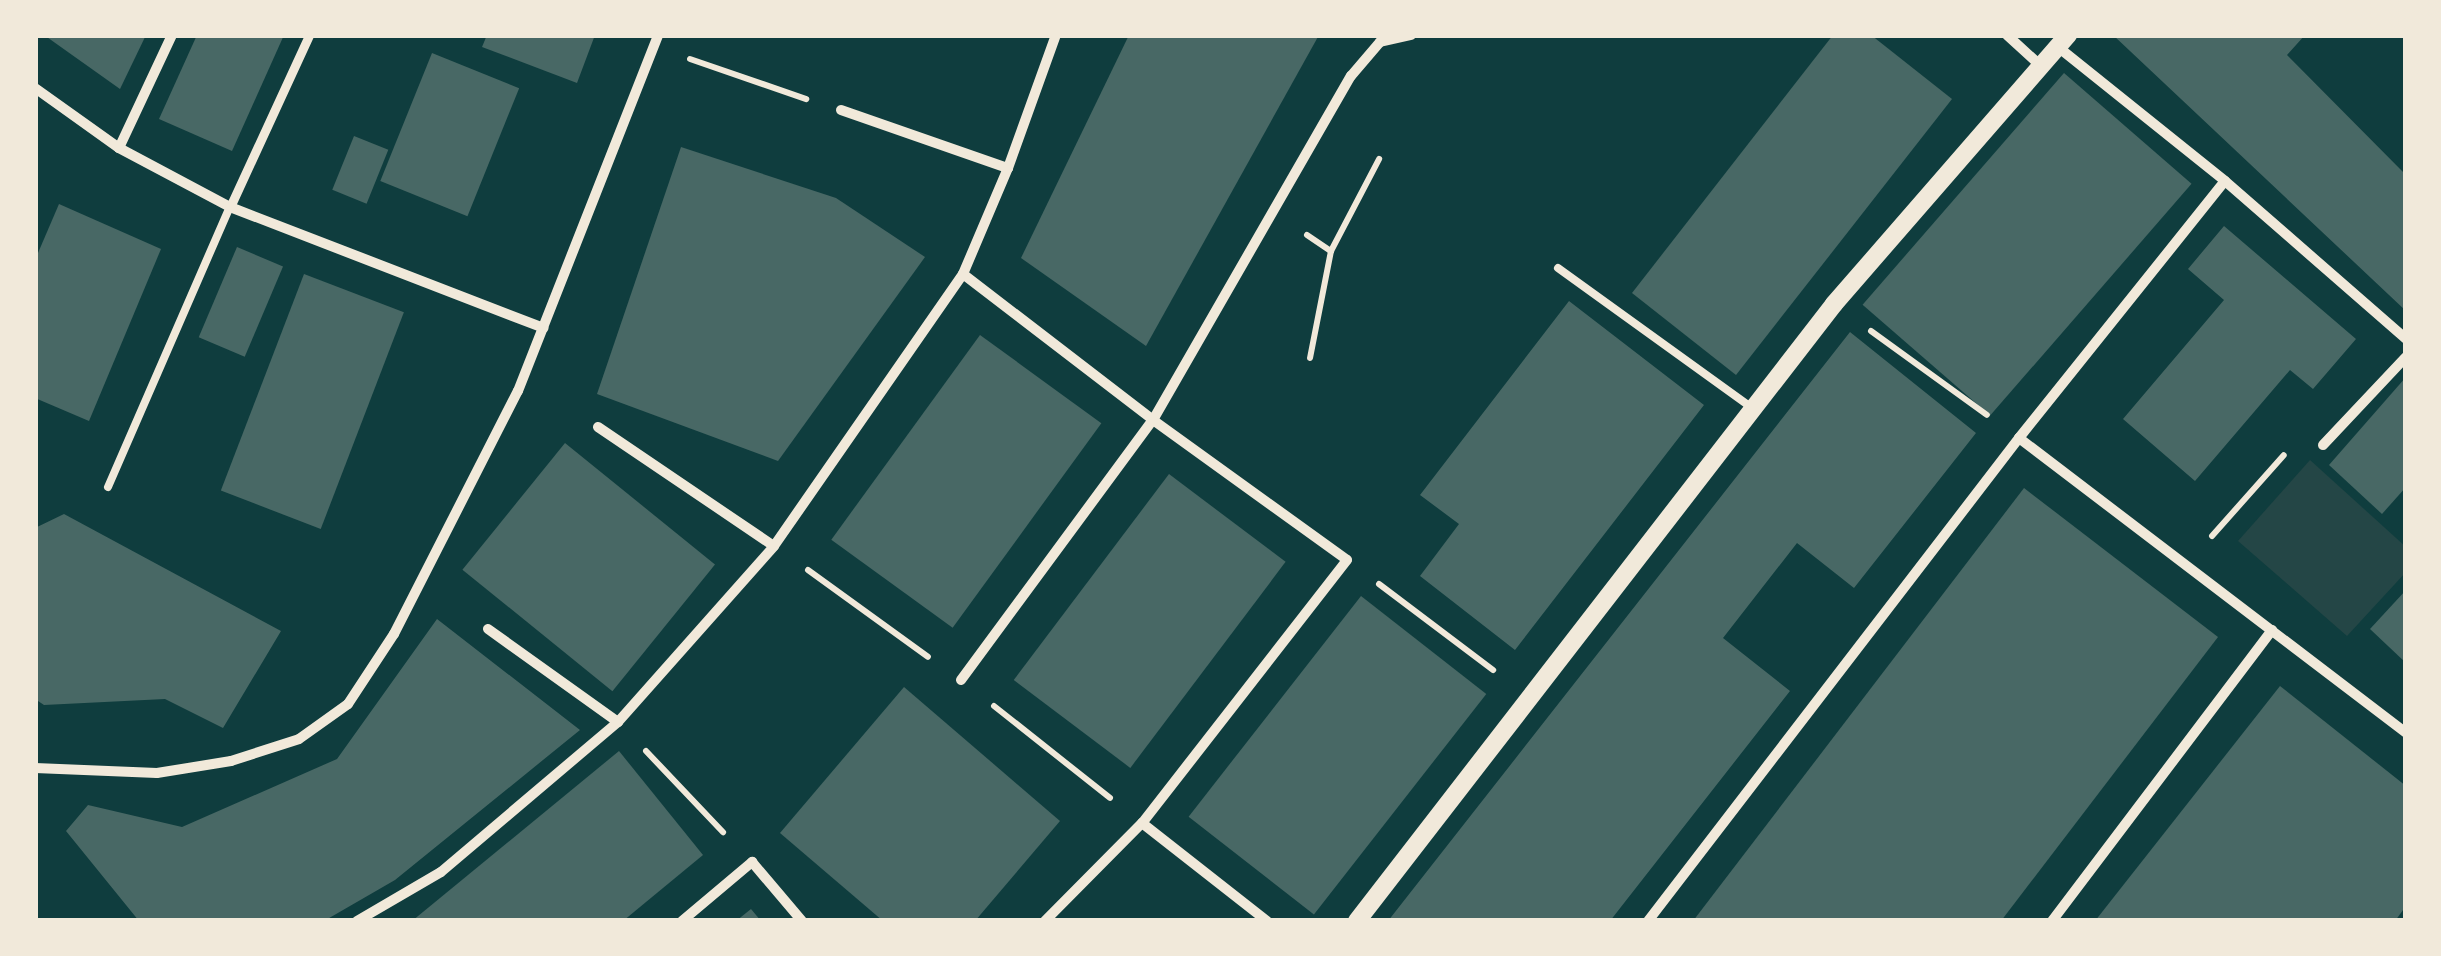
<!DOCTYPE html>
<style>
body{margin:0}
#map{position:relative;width:2441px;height:956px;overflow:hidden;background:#0f3d3e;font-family:"Roboto Condensed",sans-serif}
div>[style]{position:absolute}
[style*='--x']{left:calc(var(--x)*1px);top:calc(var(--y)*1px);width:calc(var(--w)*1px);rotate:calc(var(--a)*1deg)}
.green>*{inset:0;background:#244646}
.building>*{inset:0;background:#486865;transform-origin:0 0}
.path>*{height:6px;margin:-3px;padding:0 3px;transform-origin:3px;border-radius:3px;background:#f1e9da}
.service>*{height:8px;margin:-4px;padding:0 4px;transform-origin:4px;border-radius:4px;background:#f1e9da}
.pedestrian>*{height:9px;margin:-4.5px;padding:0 4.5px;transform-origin:4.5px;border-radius:4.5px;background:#f1e9da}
.minor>*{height:10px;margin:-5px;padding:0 5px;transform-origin:5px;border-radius:5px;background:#f1e9da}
.tertiary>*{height:18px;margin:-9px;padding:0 9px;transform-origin:9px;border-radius:9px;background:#f1e9da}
span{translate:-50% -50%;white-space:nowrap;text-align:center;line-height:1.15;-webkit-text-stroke:8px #f1e9da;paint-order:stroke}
.frame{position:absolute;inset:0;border:38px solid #f1e9da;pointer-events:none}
</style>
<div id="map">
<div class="green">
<div style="clip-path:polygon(2310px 460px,2406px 547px,2406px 572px,2347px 636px,2238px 541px)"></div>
</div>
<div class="building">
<div style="clip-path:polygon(44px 35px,146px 35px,120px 89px)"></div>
<div style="clip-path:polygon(197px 35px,284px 35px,232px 151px,159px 119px)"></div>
<div style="clip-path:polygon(487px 35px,595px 35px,577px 83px,482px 47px)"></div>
<div style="clip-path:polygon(1129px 35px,1319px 35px,1146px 346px,1021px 258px)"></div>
<div style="clip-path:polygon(1833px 35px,1871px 35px,1952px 99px,1736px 375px,1632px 293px)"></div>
<div style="clip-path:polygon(2113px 35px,2305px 35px,2287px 55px,2406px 175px,2406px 311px)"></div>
<div style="left:432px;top:53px;width:94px;height:138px;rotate:22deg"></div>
<div style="left:2064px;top:73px;width:169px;height:307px;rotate:41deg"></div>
<div style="left:354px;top:136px;width:37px;height:58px;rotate:22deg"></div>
<div style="clip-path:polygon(681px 147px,836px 198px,925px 257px,778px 461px,597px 394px)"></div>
<div style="clip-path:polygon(59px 204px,161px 249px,89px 421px,35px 398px,35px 260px)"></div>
<div style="clip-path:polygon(2224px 226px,2356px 339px,2313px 389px,2290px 370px,2195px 481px,2123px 419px,2224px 300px,2188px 269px)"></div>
<div style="left:237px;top:247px;width:50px;height:98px;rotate:23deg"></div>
<div style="left:304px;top:274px;width:107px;height:232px;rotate:21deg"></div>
<div style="clip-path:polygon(1569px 301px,1704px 405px,1515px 650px,1420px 576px,1459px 524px,1420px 495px)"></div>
<div style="clip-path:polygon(1850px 332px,1976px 433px,1854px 588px,1797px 543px,1723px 638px,1790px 691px,1610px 921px,1388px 921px)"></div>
<div style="left:980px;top:335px;width:150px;height:253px;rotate:36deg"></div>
<div style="clip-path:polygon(2406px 377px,2406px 487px,2382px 514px,2329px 465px)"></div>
<div style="left:565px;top:443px;width:193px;height:163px;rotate:39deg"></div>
<div style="left:1169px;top:474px;width:146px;height:258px;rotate:37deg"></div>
<div style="clip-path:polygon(2024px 488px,2218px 637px,2001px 921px,1693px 921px)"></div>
<div style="clip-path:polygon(64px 514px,281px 631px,223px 728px,165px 699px,44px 705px,35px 699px,35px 528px)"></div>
<div style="clip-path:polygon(2406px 590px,2406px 663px,2370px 629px)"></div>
<div style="left:1361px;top:596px;width:159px;height:280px;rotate:38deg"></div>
<div style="clip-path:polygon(437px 619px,580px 730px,395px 880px,324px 921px,139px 921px,66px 831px,88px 805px,182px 827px,337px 759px)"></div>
<div style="clip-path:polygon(2280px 686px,2406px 786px,2406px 906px,2395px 921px,2095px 921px)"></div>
<div style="clip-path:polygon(904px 687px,1060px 821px,975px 921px,883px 921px,780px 833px)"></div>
<div style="clip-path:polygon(619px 751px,703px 855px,623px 921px,412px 921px)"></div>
<div style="clip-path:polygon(751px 909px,761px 921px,736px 921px)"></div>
</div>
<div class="path">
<div style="--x:690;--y:59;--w:123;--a:19"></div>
<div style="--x:1307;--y:235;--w:29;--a:34"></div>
<div style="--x:1331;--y:251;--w:109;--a:101.1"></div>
<div style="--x:1331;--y:251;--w:104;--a:-62.4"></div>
<div style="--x:1871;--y:331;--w:143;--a:35.9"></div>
<div style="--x:2212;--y:536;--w:108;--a:-48.4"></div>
<div style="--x:808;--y:570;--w:148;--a:35.9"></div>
<div style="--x:1379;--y:584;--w:143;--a:37"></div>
<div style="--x:994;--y:706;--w:148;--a:38.4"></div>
<div style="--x:646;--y:751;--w:112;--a:46.5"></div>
</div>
<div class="service">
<div style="--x:1558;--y:268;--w:239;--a:35.8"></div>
<div style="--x:108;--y:487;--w:305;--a:-66.5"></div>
</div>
<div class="pedestrian">
<div style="--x:230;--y:207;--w:189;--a:-65.3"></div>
</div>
<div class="minor">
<div style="--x:2007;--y:35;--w:46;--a:42.4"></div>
<div style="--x:2058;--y:47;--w:214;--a:38.7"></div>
<div style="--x:2225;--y:181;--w:240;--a:41.1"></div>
<div style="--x:35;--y:88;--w:103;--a:35.5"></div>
<div style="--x:119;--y:148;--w:126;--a:28"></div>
<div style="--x:230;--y:207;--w:336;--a:21.1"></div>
<div style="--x:841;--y:110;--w:177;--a:19.2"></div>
<div style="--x:119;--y:148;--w:125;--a:-64.9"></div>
<div style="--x:963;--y:274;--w:240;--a:37.5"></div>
<div style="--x:1153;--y:420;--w:239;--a:35.8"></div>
<div style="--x:1347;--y:560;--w:333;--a:127.9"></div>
<div style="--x:1142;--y:823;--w:138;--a:134.7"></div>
<div style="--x:598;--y:427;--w:212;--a:34.1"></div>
<div style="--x:2019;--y:438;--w:487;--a:37.3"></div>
<div style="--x:2323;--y:445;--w:121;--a:-46.7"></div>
<div style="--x:488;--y:629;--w:160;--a:35.6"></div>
<div style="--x:961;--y:680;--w:323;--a:-53.6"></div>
<div style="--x:1153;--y:420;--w:397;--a:-60.1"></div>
<div style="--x:1351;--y:76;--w:45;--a:-49.5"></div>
<div style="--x:1380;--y:42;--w:32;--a:-13"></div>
<div style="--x:35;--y:768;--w:122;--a:2.3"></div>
<div style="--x:157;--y:773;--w:75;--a:-9.2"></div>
<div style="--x:231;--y:761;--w:71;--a:-17.9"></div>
<div style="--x:299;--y:739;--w:60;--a:-35.5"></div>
<div style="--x:348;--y:704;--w:84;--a:-56.7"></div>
<div style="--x:394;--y:634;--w:273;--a:-63"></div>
<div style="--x:518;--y:391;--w:383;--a:-68.5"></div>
<div style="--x:1142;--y:823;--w:159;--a:38.1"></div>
<div style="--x:357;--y:921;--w:97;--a:-30.3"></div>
<div style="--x:441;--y:872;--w:232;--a:-40.3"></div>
<div style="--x:618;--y:722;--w:235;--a:-48.4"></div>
<div style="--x:774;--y:546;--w:331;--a:-55.2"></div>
<div style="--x:963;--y:274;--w:115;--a:-67"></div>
<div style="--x:1008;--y:168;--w:141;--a:-70.2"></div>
<div style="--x:682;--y:921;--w:92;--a:-40.1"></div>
<div style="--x:752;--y:862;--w:77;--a:49.7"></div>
<div style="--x:1648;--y:921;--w:609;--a:-52.47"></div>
<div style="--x:2019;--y:438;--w:329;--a:-51.3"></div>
<div style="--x:2052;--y:921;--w:365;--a:-52.9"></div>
</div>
<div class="tertiary">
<div style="--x:1357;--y:921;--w:780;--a:-52.29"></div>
<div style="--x:1834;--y:304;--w:357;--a:-49"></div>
</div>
<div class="frame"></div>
</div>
